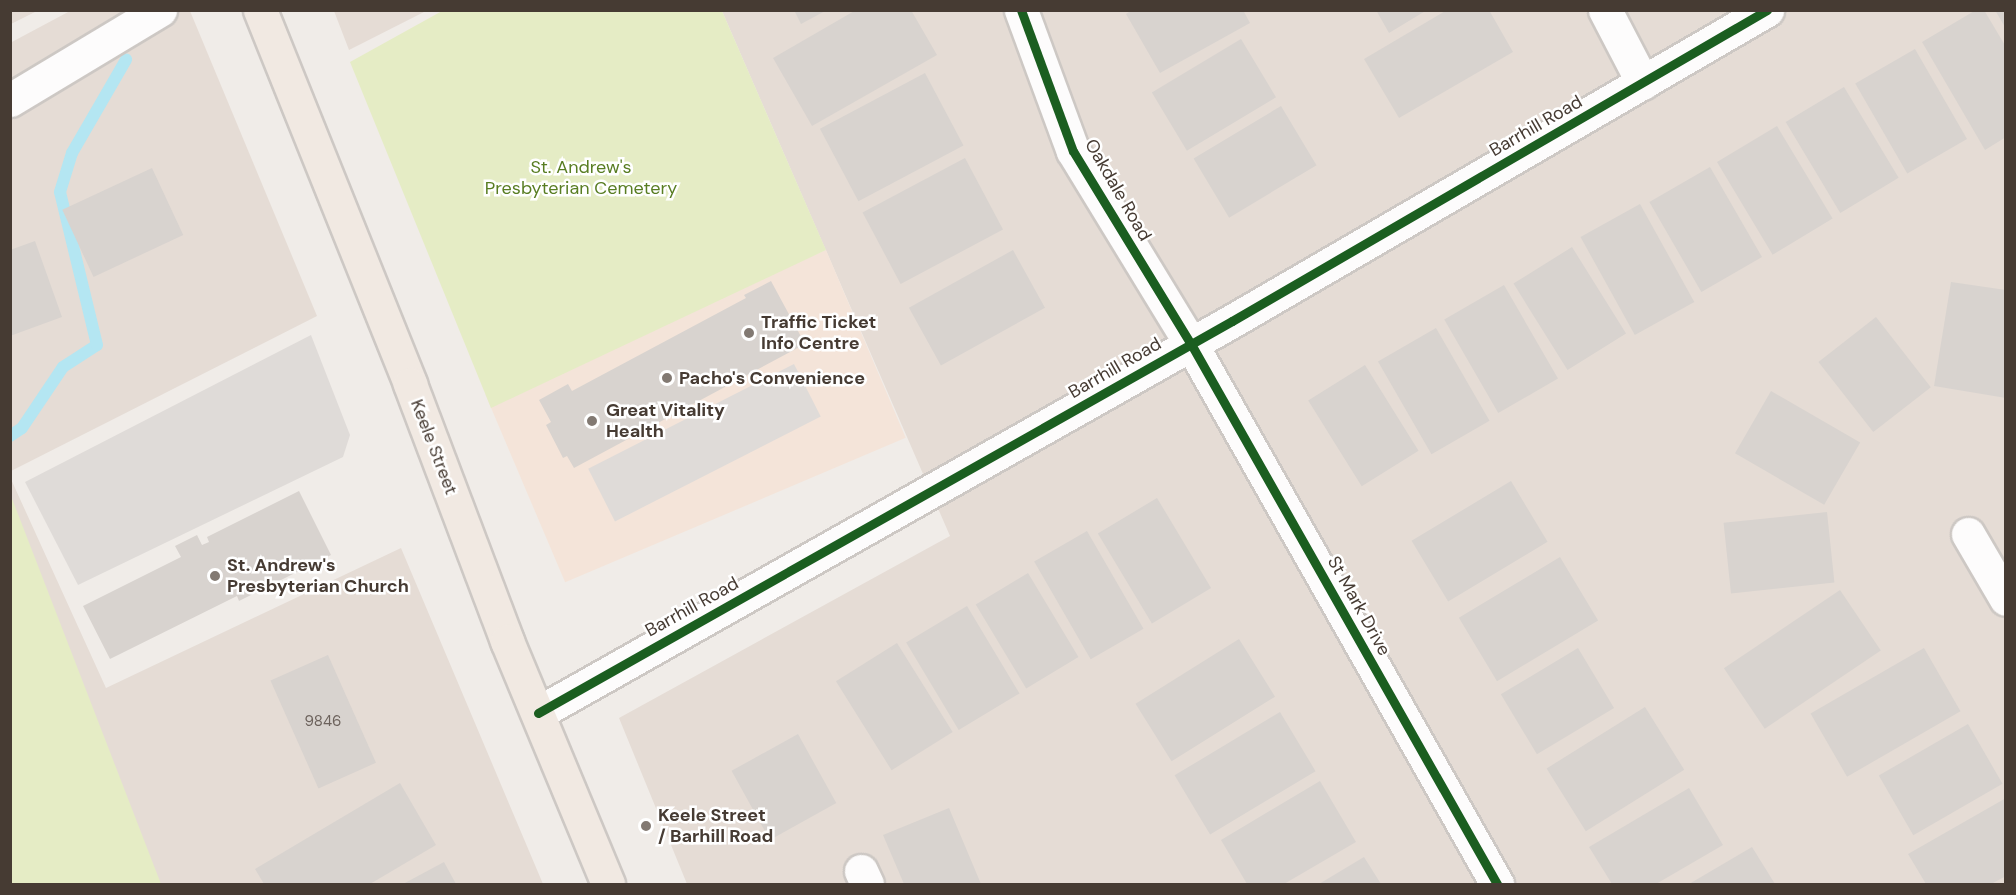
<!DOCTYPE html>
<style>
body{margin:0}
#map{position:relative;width:2016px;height:895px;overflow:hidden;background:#f0ece8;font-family:"DM Sans",sans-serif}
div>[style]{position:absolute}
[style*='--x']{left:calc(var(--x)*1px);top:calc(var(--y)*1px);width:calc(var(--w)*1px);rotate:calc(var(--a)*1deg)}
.residential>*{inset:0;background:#e5dcd5}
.commercial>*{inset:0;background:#f4e4d9;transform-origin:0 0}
.green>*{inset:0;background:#e5ecc5}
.parking>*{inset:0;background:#dfdbd8;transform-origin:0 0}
.stream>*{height:12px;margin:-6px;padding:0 6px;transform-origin:6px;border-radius:6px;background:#b4e6f2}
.building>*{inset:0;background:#d8d3cf;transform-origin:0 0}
.roads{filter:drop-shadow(2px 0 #cdc8c4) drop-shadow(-2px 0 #cdc8c4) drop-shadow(0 2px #cdc8c4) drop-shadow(0 -2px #cdc8c4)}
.minor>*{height:33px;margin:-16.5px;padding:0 16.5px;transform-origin:16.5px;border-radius:16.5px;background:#fdfcfc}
.major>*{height:33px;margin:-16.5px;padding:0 16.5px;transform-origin:16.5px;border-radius:16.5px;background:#f1e9e2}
.cycleway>*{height:9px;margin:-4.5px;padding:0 4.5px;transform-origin:4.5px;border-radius:4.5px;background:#1b5e20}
.dots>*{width:16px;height:16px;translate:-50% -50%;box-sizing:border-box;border:3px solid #fff;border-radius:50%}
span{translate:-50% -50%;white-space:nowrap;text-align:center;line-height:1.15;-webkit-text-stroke:5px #fff;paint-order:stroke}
.number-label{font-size:15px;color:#6c625c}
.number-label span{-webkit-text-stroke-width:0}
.street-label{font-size:18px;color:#463b33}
.park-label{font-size:18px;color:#587d22}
.poi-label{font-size:18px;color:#463b33;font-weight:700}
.left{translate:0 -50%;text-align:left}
.frame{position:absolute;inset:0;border:12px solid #463b33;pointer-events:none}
</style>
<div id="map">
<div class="residential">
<div style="clip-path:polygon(11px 10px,37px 10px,37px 11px,11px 24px)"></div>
<div style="clip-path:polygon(70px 11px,190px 11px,317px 316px,11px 471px,10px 43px)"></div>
<div style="clip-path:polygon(334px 11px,426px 11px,349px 50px)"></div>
<div style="clip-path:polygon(722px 11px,2005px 11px,2005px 884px,687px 884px,619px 718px,950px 536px)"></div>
<div style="clip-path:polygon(10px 477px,106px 688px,401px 548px,543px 884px,11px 884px)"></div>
</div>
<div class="commercial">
<div style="left:826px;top:250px;width:204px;height:370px;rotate:67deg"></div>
</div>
<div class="green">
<div style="clip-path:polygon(442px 11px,722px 11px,826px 250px,491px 408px,350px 62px)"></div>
<div style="clip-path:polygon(11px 496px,161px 884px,11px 884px)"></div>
</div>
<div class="parking">
<div style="clip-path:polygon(311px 335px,350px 435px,343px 457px,78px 585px,25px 482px)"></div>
<div style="left:794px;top:364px;width:59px;height:231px;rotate:63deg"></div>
</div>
<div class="stream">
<div style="--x:10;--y:436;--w:14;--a:-34"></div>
<div style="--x:22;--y:428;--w:73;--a:-56.1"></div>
<div style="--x:63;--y:367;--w:40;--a:-32.9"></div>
<div style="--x:97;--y:345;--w:157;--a:-103.6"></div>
<div style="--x:60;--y:192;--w:41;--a:-72.9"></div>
<div style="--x:72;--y:153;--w:108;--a:-59.9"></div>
</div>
<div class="building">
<div style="clip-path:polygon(794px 10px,827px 10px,801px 24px)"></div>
<div style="clip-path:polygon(856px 10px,911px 10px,937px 55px,812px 126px,773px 58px)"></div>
<div style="clip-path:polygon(1132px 10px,1243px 10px,1250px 23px,1160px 73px,1126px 14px)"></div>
<div style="clip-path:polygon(1376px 10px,1427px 10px,1389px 33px)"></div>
<div style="clip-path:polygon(1447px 10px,1489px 10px,1513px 52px,1399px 118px,1364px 59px)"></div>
<div style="clip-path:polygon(1976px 10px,1984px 10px,2006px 47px,2006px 137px,1985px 150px,1922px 42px)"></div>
<div style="clip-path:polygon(1995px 10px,2006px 10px,2006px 29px)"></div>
<div style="left:1241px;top:39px;width:68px;height:104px;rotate:59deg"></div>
<div style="left:1915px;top:49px;width:104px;height:69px;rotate:60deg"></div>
<div style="left:925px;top:73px;width:82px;height:119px;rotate:62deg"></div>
<div style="left:1844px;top:87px;width:106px;height:68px;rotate:59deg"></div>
<div style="left:1281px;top:106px;width:69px;height:102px;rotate:59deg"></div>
<div style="left:1777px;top:126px;width:108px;height:70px;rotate:59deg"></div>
<div style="left:965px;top:158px;width:81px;height:116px;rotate:62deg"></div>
<div style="left:1710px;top:167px;width:104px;height:70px;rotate:60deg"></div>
<div style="left:152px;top:168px;width:74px;height:99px;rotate:65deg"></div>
<div style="left:1640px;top:204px;width:112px;height:68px;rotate:61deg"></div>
<div style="clip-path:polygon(35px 241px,62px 317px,10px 336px,10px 250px)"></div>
<div style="left:1572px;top:247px;width:102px;height:69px;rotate:58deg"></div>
<div style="left:1013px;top:250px;width:66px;height:119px;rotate:61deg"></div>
<div style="clip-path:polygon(771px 281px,805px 344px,574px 468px,567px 456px,563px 458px,546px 425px,551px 422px,539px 400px,568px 384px,572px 391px,746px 298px,744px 295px)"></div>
<div style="clip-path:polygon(1951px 282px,2006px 290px,2006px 398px,1934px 386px)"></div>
<div style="left:1504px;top:285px;width:108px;height:69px;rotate:60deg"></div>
<div style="left:1876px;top:317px;width:89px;height:73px;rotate:52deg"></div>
<div style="left:1436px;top:328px;width:107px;height:67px;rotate:60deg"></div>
<div style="left:1365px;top:365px;width:101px;height:67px;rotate:58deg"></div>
<div style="left:1771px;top:391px;width:103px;height:72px;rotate:30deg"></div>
<div style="left:1511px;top:481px;width:71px;height:116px;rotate:59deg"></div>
<div style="clip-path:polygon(299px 491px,331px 555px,239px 601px,237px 596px,110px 659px,83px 606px,181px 557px,175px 546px,197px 535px,202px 545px,209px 542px,207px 537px)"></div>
<div style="left:1157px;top:498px;width:105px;height:69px;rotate:59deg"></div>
<div style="left:1827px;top:512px;width:71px;height:104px;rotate:84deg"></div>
<div style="left:1087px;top:531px;width:113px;height:61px;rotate:60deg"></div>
<div style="left:1560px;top:557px;width:74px;height:118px;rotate:59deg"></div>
<div style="left:1028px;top:573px;width:98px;height:61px;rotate:59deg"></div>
<div style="left:1840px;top:590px;width:73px;height:140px;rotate:56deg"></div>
<div style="left:967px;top:606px;width:102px;height:71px;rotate:59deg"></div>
<div style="left:1239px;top:639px;width:68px;height:122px;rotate:58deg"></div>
<div style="left:897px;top:643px;width:105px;height:72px;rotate:58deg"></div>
<div style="left:1578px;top:648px;width:70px;height:90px;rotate:59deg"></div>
<div style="left:1924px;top:648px;width:73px;height:131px;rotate:60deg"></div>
<div style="left:328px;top:655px;width:118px;height:63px;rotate:66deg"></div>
<div style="left:1645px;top:707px;width:74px;height:116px;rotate:58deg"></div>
<div style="left:1280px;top:712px;width:69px;height:123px;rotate:59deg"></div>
<div style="left:1968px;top:724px;width:69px;height:103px;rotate:60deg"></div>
<div style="left:798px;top:734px;width:79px;height:76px;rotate:61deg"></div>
<div style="clip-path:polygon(1320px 781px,1356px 842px,1284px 884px,1247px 884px,1221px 840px)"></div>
<div style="clip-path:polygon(400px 783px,436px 845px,370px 884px,264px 884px,255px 869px)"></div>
<div style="clip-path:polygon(1689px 788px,1723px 845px,1656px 884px,1612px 884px,1589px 847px)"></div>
<div style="clip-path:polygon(2006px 798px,2006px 876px,1991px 884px,1926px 884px,1908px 854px)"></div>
<div style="clip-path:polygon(949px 808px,981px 884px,904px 884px,883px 835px)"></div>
<div style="clip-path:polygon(1752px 847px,1775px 884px,1689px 884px)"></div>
<div style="clip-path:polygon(1364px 857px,1381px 884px,1319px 884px)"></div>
<div style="clip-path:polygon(444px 862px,456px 884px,403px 884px)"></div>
</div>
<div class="roads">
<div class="minor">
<div style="--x:1021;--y:10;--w:150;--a:69.8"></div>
<div style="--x:1073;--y:151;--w:226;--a:58.6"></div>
<div style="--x:1191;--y:344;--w:621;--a:60.46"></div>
<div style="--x:1605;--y:10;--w:82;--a:62.5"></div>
<div style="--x:10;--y:100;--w:175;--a:-31"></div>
<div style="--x:1968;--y:534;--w:75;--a:59.7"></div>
<div style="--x:538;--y:713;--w:797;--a:-29.46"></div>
<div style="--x:1232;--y:321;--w:619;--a:-30.17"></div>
<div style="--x:861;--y:871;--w:14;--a:65"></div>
</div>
<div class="major">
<div style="--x:260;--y:10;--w:403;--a:68.1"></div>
<div style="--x:410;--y:384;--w:275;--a:69.3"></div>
<div style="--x:507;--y:641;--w:263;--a:67.4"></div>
</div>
</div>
<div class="cycleway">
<div style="--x:1021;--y:10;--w:150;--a:69.8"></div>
<div style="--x:1073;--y:151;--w:226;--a:58.6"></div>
<div style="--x:1191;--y:344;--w:621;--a:60.46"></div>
<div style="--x:538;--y:713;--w:797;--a:-29.46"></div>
<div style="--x:1232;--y:321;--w:619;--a:-30.17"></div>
</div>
<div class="dots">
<div style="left:749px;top:333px;background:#827972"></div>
<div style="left:667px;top:378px;background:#827972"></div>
<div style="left:592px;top:421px;background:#827972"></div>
<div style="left:215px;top:576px;background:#827972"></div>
<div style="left:646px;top:826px;background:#827972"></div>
</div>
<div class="number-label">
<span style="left:323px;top:722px">9846</span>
</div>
<div class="street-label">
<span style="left:1536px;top:126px;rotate:-30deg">Barrhill Road</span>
<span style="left:1118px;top:190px;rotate:60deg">Oakdale Road</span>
<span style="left:1115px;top:368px;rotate:-30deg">Barrhill Road</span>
<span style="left:434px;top:447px;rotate:69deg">Keele Street</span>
<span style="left:1359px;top:606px;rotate:61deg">St Mark Drive</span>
<span style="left:692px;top:607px;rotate:-29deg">Barrhill Road</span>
</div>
<div class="park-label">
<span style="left:581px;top:178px">St. Andrew's<br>Presbyterian Cemetery</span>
</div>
<div class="poi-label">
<span class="left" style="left:761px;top:333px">Traffic Ticket<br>Info Centre</span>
<span class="left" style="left:679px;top:378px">Pacho's Convenience</span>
<span class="left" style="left:606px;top:421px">Great Vitality<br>Health</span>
<span class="left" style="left:227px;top:576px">St. Andrew's<br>Presbyterian Church</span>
<span class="left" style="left:658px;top:826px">Keele Street<br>/ Barhill Road</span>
</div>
<div class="frame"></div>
</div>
